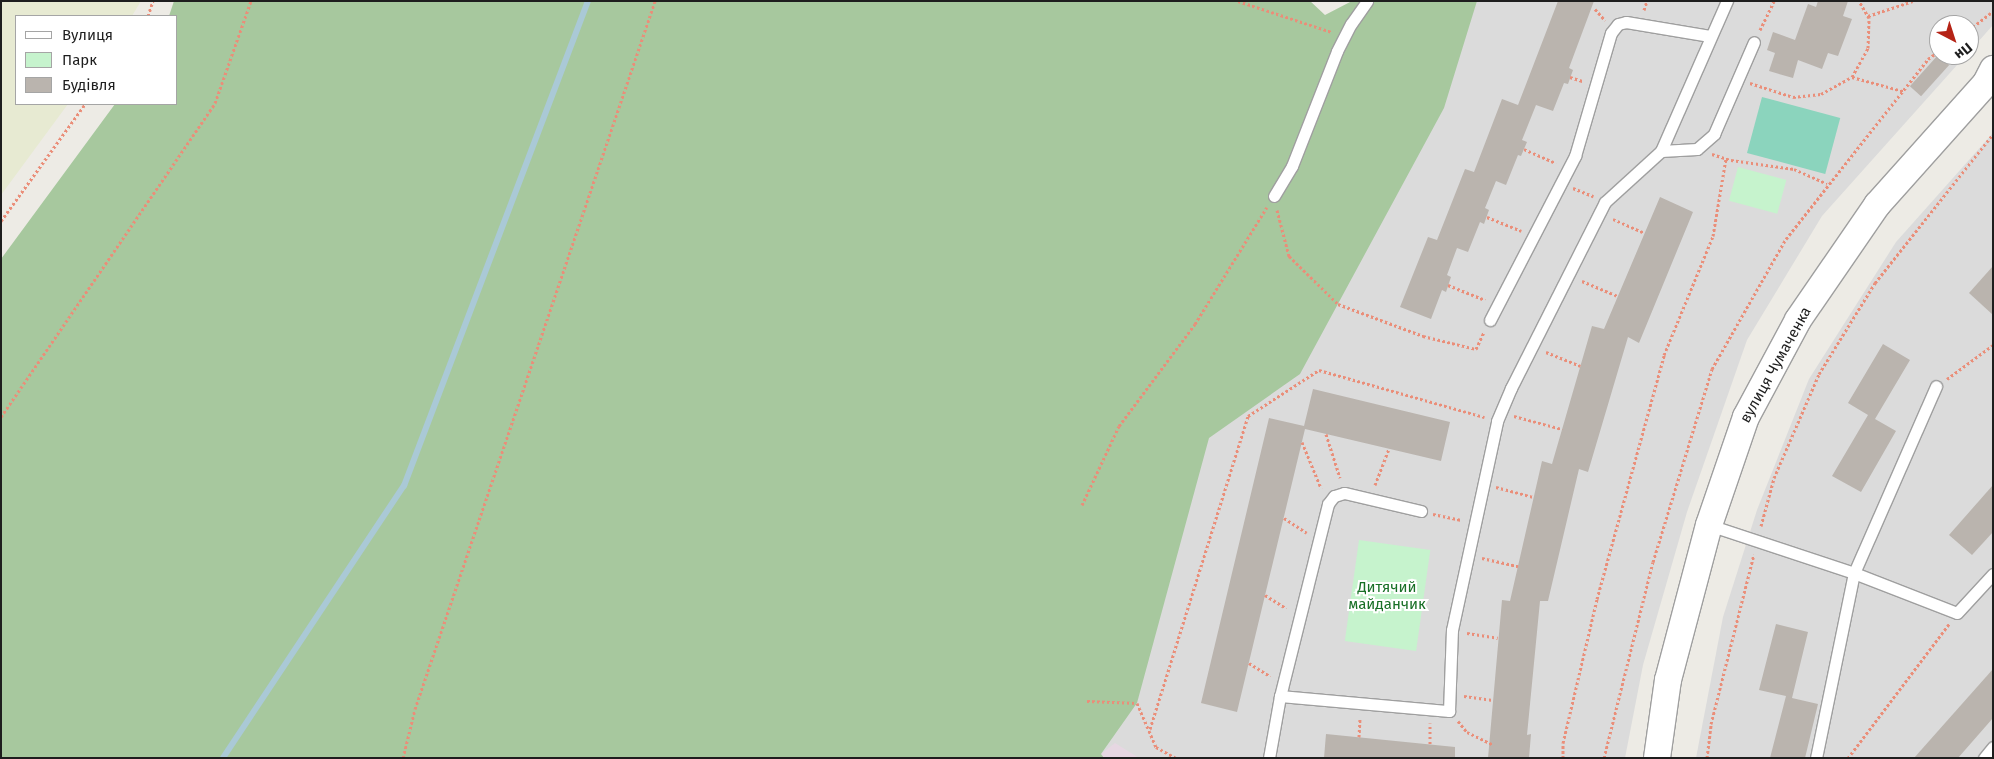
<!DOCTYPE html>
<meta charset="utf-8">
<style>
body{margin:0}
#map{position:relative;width:1994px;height:759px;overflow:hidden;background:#edebe5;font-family:"Fira Sans",sans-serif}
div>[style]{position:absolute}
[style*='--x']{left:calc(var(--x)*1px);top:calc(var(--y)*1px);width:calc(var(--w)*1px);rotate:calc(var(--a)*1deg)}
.residential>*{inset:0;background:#dbdbdb}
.industrial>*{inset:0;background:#e6d7e2}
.farmland>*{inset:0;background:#e7ead2}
.forest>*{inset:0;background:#a7c89e}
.park>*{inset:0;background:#c6f3cd;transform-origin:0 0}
.pitch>*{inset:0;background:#8bd4bd;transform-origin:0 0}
.stream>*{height:5.5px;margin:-2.75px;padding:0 2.75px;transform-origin:2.75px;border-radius:2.75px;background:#aac9d6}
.building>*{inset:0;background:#bab4ae;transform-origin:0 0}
.path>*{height:3px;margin-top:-1.5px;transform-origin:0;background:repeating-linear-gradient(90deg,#ea8e79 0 2.5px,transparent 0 5px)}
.roads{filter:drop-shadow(1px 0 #9f9f9f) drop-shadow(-1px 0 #9f9f9f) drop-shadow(0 1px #9f9f9f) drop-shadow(0 -1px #9f9f9f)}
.service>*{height:11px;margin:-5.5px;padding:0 5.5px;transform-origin:5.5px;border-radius:5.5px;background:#fff}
.tertiary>*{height:26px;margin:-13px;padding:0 13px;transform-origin:13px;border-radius:13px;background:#fff}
span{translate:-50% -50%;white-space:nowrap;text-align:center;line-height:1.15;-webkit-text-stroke:4px #fff;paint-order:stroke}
.street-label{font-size:15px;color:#1e1e1e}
.park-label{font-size:15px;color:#186f26}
.frame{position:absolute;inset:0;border:2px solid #1e1e1e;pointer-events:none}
.legend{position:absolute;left:15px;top:15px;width:162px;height:90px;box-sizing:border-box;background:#fff;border:1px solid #a5a5a5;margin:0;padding:6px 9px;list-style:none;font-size:15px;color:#1e1e1e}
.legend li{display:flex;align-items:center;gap:10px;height:25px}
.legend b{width:25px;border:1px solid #a5a5a5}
.north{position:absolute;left:1929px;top:15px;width:50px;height:50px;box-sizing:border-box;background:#fff;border:1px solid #a5a5a5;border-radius:50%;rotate:140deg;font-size:14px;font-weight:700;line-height:20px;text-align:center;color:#1e1e1e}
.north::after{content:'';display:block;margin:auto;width:18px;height:22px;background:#b52316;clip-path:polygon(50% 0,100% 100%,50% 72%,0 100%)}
</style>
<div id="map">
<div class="residential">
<div style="clip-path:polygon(1397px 1px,1993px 1px,1993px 25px,1969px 52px,1969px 25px,1939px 25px,1939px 55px,1966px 55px,1822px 216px,1747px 340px,1687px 512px,1643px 665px,1625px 758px,1048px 758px)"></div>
<div style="clip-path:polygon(1993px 133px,1993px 758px,1696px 758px,1723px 617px,1757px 510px,1809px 379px,1896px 242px)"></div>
</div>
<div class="industrial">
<div style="clip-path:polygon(1115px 743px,1139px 758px,1104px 758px,1101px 754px)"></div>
</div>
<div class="farmland">
<div style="clip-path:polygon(1px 1px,141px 1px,132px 16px,16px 16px,16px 104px,68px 104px,1px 195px)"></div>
</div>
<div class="forest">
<div style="clip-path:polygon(174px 1px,1310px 1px,1325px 15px,1352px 1px,1477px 1px,1444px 108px,1300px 374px,1209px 438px,1137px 703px,1101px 754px,1104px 758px,1px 758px,1px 259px,115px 104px,176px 104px,176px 16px,169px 16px)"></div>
</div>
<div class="park">
<div style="left:1738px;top:167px;width:50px;height:35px;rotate:15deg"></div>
<div style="left:1359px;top:540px;width:72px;height:102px;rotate:8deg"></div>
</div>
<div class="pitch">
<div style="left:1762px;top:97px;width:81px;height:58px;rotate:15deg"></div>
</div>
<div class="stream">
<div style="--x:223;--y:758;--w:327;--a:-56.4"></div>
<div style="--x:404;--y:486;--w:519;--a:-69.22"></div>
</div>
<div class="building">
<div style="clip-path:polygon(1558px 1px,1594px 1px,1569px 68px,1573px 70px,1568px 84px,1564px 83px,1553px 111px,1536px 105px,1522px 140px,1527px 142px,1521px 156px,1518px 155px,1506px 185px,1496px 181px,1485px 208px,1489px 210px,1484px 224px,1480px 222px,1468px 252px,1457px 248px,1447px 275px,1451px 277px,1446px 292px,1442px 290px,1431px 319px,1400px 307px,1428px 237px,1437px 240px,1465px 169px,1474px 172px,1502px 99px,1518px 105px)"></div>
<div style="clip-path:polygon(1818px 1px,1848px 1px,1843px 16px,1852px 19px,1838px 56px,1828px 53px,1822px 69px,1798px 60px,1793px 78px,1769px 71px,1775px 53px,1767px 50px,1773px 32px,1795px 40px,1808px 4px,1816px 7px)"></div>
<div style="left:1938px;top:55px;width:15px;height:42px;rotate:42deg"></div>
<div style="clip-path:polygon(1660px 197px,1693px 212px,1639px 343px,1628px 337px,1588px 472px,1579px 469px,1548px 601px,1540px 601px,1527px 735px,1531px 734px,1529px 758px,1488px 758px,1502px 600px,1510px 601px,1542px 461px,1552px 464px,1592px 326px,1604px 329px)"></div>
<div style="clip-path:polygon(1993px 266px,1993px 315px,1969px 293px)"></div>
<div style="clip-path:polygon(1883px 344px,1910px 360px,1875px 419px,1896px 431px,1861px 492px,1832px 476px,1868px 415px,1848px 403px)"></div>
<div style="clip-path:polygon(1313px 389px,1450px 422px,1441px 461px,1305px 429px,1237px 712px,1201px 703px,1269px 418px,1304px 426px)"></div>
<div style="clip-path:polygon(1993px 485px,1993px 532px,1972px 555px,1949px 535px)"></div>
<div style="clip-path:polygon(1776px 624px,1808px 632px,1792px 698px,1818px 704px,1805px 758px,1770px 758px,1786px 696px,1759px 690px)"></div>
<div style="clip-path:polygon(1993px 669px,1993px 718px,1958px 758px,1914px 758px)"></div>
<div style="clip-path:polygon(1326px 734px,1455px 747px,1455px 758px,1324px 758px)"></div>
</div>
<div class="path">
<div style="--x:1238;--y:1;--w:99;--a:18.3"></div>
<div style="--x:1595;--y:9;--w:15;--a:48"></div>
<div style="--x:1644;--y:10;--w:9;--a:-72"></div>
<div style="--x:148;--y:16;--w:16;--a:-72"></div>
<div style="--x:1868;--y:16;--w:47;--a:-18.4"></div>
<div style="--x:1760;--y:30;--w:32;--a:-64"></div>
<div style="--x:1969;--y:30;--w:28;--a:-38"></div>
<div style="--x:1570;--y:77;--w:13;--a:18"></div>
<div style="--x:1852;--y:77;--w:53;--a:15.4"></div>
<div style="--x:1750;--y:83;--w:45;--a:18"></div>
<div style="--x:1793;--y:97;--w:28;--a:-6"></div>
<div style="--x:1821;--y:94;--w:35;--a:-29"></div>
<div style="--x:1852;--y:77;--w:33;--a:-61"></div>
<div style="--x:1868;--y:48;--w:30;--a:-88"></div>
<div style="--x:1869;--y:18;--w:20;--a:-120"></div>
<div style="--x:1524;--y:149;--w:35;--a:24"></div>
<div style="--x:1712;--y:154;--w:20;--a:18"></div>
<div style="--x:1731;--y:160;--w:64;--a:8.1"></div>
<div style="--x:1794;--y:169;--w:36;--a:24"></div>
<div style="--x:1573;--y:188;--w:22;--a:22"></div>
<div style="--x:1277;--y:210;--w:48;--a:75.4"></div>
<div style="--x:1289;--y:256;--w:69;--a:44.4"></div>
<div style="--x:1338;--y:304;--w:91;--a:20.6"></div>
<div style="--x:1423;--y:336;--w:55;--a:13.8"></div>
<div style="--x:1476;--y:349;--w:19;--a:-65"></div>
<div style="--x:1487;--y:217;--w:37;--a:22"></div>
<div style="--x:1613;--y:219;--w:35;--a:24"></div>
<div style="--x:1;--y:221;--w:144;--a:-54.3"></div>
<div style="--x:1582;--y:281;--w:39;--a:23"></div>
<div style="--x:1448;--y:285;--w:40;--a:22"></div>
<div style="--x:1546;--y:352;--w:37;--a:22"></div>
<div style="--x:1947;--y:379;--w:57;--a:-36.5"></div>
<div style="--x:1514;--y:416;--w:50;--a:15.2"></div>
<div style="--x:1;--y:417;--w:380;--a:-55.7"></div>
<div style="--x:215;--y:103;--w:108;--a:-70.6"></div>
<div style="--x:1326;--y:434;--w:46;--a:72.3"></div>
<div style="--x:1302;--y:442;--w:50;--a:67.6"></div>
<div style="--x:1375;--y:485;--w:39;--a:-69"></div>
<div style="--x:1496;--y:487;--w:39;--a:15"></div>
<div style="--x:1082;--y:505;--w:87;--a:-64.9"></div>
<div style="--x:1119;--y:426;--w:127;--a:-53.3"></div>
<div style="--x:1195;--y:324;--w:137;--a:-58.4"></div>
<div style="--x:1433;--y:514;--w:29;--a:12"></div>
<div style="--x:1284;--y:518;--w:27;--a:33"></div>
<div style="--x:1761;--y:526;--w:50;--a:-74.8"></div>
<div style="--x:1774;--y:478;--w:113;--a:-66.6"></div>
<div style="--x:1819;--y:374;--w:107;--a:-58.4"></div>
<div style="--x:1875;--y:283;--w:190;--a:-51.6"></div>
<div style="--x:1482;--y:558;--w:37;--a:13"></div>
<div style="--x:1265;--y:595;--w:25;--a:32"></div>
<div style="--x:1467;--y:633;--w:31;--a:9"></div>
<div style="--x:1249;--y:663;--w:25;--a:32"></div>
<div style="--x:1464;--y:696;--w:29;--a:8"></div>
<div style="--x:1087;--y:701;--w:50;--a:2.3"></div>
<div style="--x:1137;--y:703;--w:48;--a:66.6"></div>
<div style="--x:1156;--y:747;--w:23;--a:29"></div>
<div style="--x:1458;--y:721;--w:14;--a:51"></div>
<div style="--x:1467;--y:732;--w:30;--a:26"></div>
<div style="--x:1150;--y:729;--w:328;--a:-72.6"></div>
<div style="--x:1248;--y:416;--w:85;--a:-32.9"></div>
<div style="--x:1319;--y:370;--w:172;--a:15.9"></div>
<div style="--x:1359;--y:737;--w:19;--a:-87"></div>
<div style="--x:1430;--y:744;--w:21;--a:-90"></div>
<div style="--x:403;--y:758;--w:50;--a:-76.2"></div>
<div style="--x:415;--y:709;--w:748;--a:-71.27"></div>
<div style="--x:1212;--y:758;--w:18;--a:0"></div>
<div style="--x:1563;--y:758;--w:15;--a:-90"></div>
<div style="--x:1563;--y:743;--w:148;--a:-76.7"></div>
<div style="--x:1597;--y:599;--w:253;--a:-74.6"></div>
<div style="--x:1664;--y:355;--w:129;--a:-67.6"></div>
<div style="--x:1713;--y:236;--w:79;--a:-80.5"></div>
<div style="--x:1604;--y:758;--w:202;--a:-76"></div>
<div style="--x:1653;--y:562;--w:202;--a:-73"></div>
<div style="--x:1712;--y:369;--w:150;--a:-60.4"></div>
<div style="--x:1786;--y:239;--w:229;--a:-51.7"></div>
<div style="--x:1928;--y:59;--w:14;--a:-36"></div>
<div style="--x:1707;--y:758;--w:34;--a:-83"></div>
<div style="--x:1711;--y:724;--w:175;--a:-75.8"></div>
<div style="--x:1848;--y:758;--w:168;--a:-53"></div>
</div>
<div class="roads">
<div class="service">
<div style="--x:1661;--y:151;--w:36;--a:-3"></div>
<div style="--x:1697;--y:149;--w:23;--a:-41"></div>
<div style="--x:1714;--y:134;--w:100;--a:-66.5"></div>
<div style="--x:1274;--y:196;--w:35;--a:-59"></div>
<div style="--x:1292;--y:166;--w:123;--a:-68.6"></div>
<div style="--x:1337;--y:51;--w:30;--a:-63"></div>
<div style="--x:1351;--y:24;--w:28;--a:-55"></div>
<div style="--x:1490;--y:320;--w:185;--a:-62.6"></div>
<div style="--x:1575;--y:156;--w:128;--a:-73.7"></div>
<div style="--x:1611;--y:33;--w:11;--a:-52"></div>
<div style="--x:1618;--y:24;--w:8;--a:-14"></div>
<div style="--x:1626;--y:22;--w:85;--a:9.5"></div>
<div style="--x:1421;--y:511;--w:79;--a:-166.8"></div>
<div style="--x:1344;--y:493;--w:10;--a:163"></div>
<div style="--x:1334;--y:496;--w:10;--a:127"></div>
<div style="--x:1328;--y:504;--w:198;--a:104"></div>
<div style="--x:1280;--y:696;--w:170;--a:5.1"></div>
<div style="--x:1449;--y:711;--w:81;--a:-87.9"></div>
<div style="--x:1452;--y:630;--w:214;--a:-77.8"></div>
<div style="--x:1497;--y:421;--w:36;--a:-67"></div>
<div style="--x:1511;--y:388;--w:208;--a:-63.2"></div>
<div style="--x:1605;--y:202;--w:76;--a:-42.3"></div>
<div style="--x:1661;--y:151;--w:164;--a:-66.3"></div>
<div style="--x:1709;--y:525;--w:153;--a:18.3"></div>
<div style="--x:1854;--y:573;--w:110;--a:21.2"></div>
<div style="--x:1957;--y:613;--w:53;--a:-47.3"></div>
<div style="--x:1269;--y:758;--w:63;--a:-79.9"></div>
<div style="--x:1816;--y:758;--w:189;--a:-78.4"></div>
<div style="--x:1854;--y:573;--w:204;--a:-66.3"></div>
<div style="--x:1984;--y:758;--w:14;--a:-51"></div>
</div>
<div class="tertiary">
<div style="--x:1657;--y:758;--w:79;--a:-82"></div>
<div style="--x:1668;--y:680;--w:160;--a:-75.2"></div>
<div style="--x:1709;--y:525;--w:114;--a:-71.1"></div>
<div style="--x:1746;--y:417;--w:110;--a:-61.8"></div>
<div style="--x:1798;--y:320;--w:140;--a:-55.5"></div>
<div style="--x:1877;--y:205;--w:164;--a:-48.2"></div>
<div style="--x:1986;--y:83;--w:16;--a:-63"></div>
</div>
</div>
<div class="street-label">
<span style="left:1776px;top:365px;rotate:-61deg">вулиця Чумаченка</span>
</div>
<div class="park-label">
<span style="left:1387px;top:596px">Дитячий<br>майданчик</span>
</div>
<div class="frame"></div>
<ul class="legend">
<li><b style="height:6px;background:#fff"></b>Вулиця</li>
<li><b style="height:14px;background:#c6f3cd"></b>Парк</li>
<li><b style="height:14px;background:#bab4ae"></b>Будівля</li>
</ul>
<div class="north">Пн</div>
</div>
